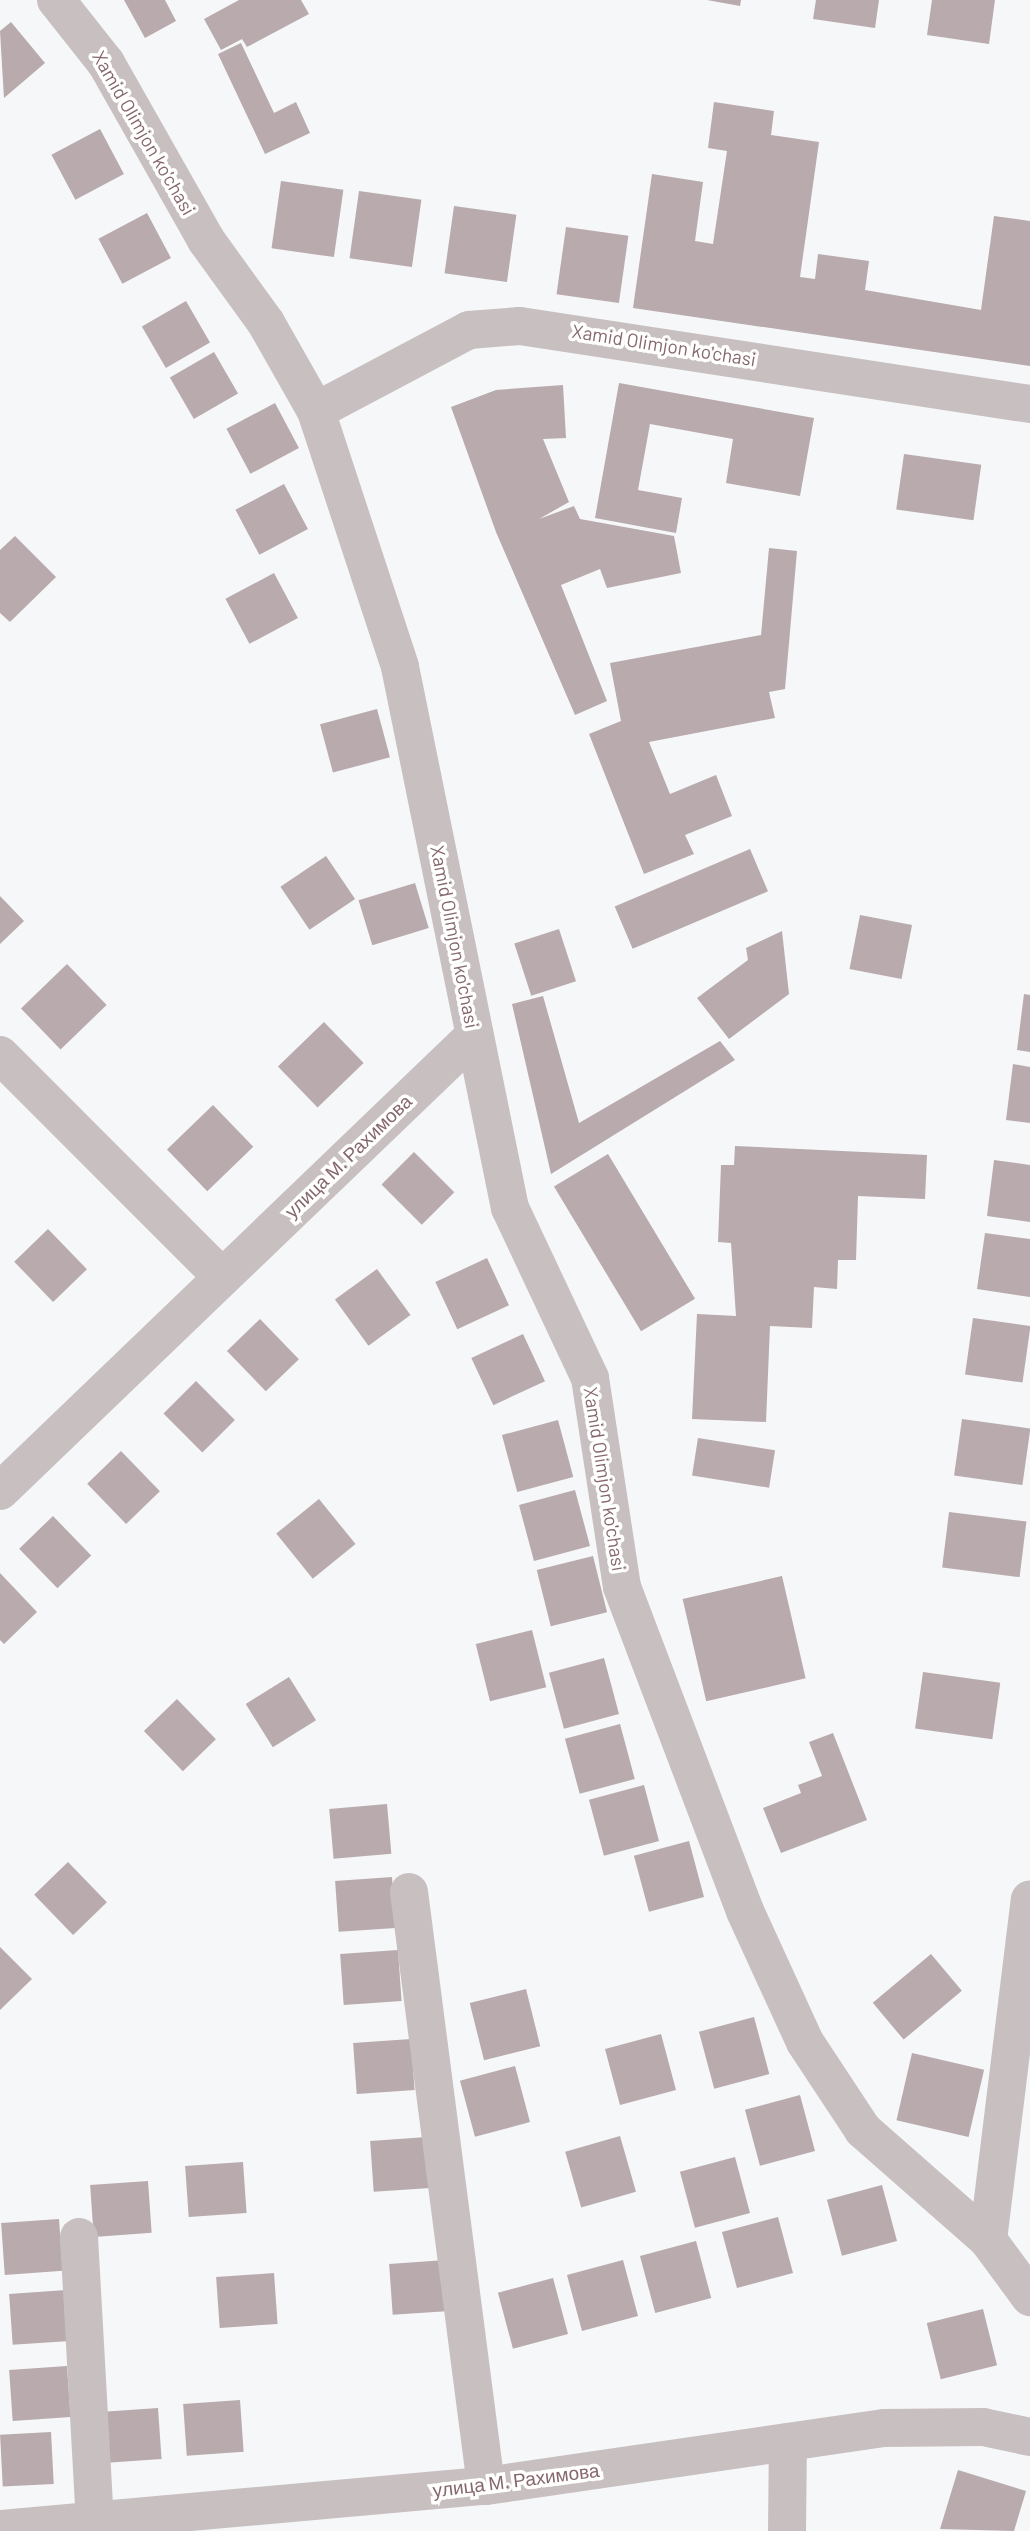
<!DOCTYPE html>
<meta charset="utf-8">
<style>
body{margin:0}
#map{position:relative;width:1030px;height:2531px;overflow:hidden;background:#f6f7f8;font-family:Barlow,sans-serif}
div>[style]{position:absolute}
[style*='--x']{left:calc(var(--x)*1px);top:calc(var(--y)*1px);width:calc(var(--w)*1px);rotate:calc(var(--a)*1deg)}
.building>*{inset:0;background:#b8aaad;transform-origin:0 0}
.minor>*{height:38px;margin:-19px;padding:0 19px;transform-origin:19px;border-radius:19px;background:#c8bfc0}
span{translate:-50% -50%;white-space:nowrap;text-align:center;line-height:1.15;-webkit-text-stroke:7px #fff;paint-order:stroke}
.street-label{font-size:19px;color:#86686c}
</style>
<div id="map">
<div class="building">
<div style="clip-path:polygon(124px 0,165px 0,176px 21px,145px 38px)"></div>
<div style="clip-path:polygon(239px 0,301px 0,309px 14px,247px 47px,242px 39px,221px 50px,204px 19px)"></div>
<div style="clip-path:polygon(707px 0,741px 0,740px 6px)"></div>
<div style="clip-path:polygon(816px 0,879px 0,875px 28px,813px 19px)"></div>
<div style="clip-path:polygon(932px 0,995px 0,989px 44px,927px 35px)"></div>
<div style="clip-path:polygon(11px 22px,45px 63px,4px 98px,0 31px)"></div>
<div style="clip-path:polygon(241px 43px,274px 113px,296px 102px,310px 133px,265px 154px,218px 54px)"></div>
<div style="clip-path:polygon(714px 102px,774px 111px,771px 135px,819px 142px,800px 277px,815px 279px,818px 254px,869px 261px,865px 290px,981px 310px,994px 216px,1030px 221px,1030px 366px,633px 308px,652px 174px,703px 182px,695px 241px,713px 244px,727px 151px,708px 148px)"></div>
<div style="left:100px;top:129px;width:51px;height:55px;rotate:62deg"></div>
<div style="left:281px;top:181px;width:63px;height:68px;rotate:8deg"></div>
<div style="left:359px;top:191px;width:63px;height:68px;rotate:8deg"></div>
<div style="left:454px;top:206px;width:63px;height:68px;rotate:8deg"></div>
<div style="left:147px;top:213px;width:51px;height:55px;rotate:62deg"></div>
<div style="left:566px;top:227px;width:63px;height:68px;rotate:8deg"></div>
<div style="left:186px;top:301px;width:48px;height:51px;rotate:60deg"></div>
<div style="left:214px;top:352px;width:48px;height:51px;rotate:60deg"></div>
<div style="clip-path:polygon(619px 383px,814px 418px,800px 496px,726px 483px,733px 439px,650px 424px,638px 490px,682px 498px,676px 533px,595px 518px)"></div>
<div style="clip-path:polygon(563px 385px,566px 438px,543px 439px,569px 502px,539px 519px,574px 506px,580px 519px,674px 536px,681px 573px,607px 588px,600px 569px,561px 585px,607px 701px,575px 715px,496px 532px,451px 407px,496px 390px)"></div>
<div style="left:275px;top:403px;width:51px;height:55px;rotate:62deg"></div>
<div style="left:904px;top:454px;width:78px;height:56px;rotate:8deg"></div>
<div style="left:284px;top:484px;width:51px;height:55px;rotate:62deg"></div>
<div style="clip-path:polygon(15px 536px,56px 577px,10px 622px,0 613px,0 550px)"></div>
<div style="clip-path:polygon(769px 548px,797px 551px,785px 689px,769px 692px,775px 718px,649px 742px,670px 794px,716px 775px,732px 816px,685px 835px,694px 854px,644px 874px,589px 734px,621px 721px,610px 663px,761px 635px)"></div>
<div style="left:274px;top:573px;width:51px;height:55px;rotate:62deg"></div>
<div style="left:377px;top:709px;width:50px;height:59px;rotate:75deg"></div>
<div style="left:750px;top:849px;width:46px;height:147px;rotate:67deg"></div>
<div style="left:326px;top:856px;width:52px;height:55px;rotate:56deg"></div>
<div style="left:415px;top:883px;width:47px;height:59px;rotate:73deg"></div>
<div style="clip-path:polygon(0 896px,24px 921px,0 944px)"></div>
<div style="left:860px;top:915px;width:53px;height:55px;rotate:11deg"></div>
<div style="left:559px;top:929px;width:55px;height:47px;rotate:72deg"></div>
<div style="clip-path:polygon(782px 931px,789px 994px,729px 1039px,697px 998px,748px 960px,746px 948px)"></div>
<div style="left:67px;top:964px;width:57px;height:64px;rotate:46deg"></div>
<div style="clip-path:polygon(1024px 994px,1030px 995px,1030px 1052px,1017px 1050px)"></div>
<div style="clip-path:polygon(543px 996px,579px 1123px,720px 1041px,735px 1060px,551px 1174px,512px 1004px)"></div>
<div style="left:324px;top:1022px;width:57px;height:64px;rotate:46deg"></div>
<div style="clip-path:polygon(1013px 1064px,1030px 1067px,1030px 1123px,1006px 1120px)"></div>
<div style="left:213px;top:1105px;width:58px;height:64px;rotate:46deg"></div>
<div style="clip-path:polygon(735px 1146px,927px 1155px,925px 1199px,858px 1196px,856px 1260px,838px 1260px,837px 1289px,814px 1287px,812px 1328px,770px 1326px,766px 1422px,692px 1419px,697px 1314px,736px 1316px,731px 1243px,718px 1242px,721px 1165px,734px 1165px)"></div>
<div style="left:414px;top:1152px;width:57px;height:46px;rotate:45deg"></div>
<div style="left:608px;top:1154px;width:169px;height:63px;rotate:59deg"></div>
<div style="clip-path:polygon(994px 1160px,1030px 1165px,1030px 1222px,987px 1216px)"></div>
<div style="left:48px;top:1229px;width:56px;height:47px;rotate:46deg"></div>
<div style="clip-path:polygon(985px 1233px,1030px 1239px,1030px 1297px,977px 1289px)"></div>
<div style="left:487px;top:1258px;width:52px;height:57px;rotate:65deg"></div>
<div style="left:377px;top:1269px;width:57px;height:52px;rotate:54deg"></div>
<div style="left:973px;top:1318px;width:58px;height:57px;rotate:8deg"></div>
<div style="left:260px;top:1319px;width:56px;height:46px;rotate:46deg"></div>
<div style="left:523px;top:1334px;width:52px;height:57px;rotate:65deg"></div>
<div style="left:196px;top:1381px;width:55px;height:46px;rotate:45deg"></div>
<div style="left:962px;top:1419px;width:69px;height:57px;rotate:8deg"></div>
<div style="left:558px;top:1420px;width:59px;height:58px;rotate:75deg"></div>
<div style="left:698px;top:1438px;width:78px;height:38px;rotate:9deg"></div>
<div style="left:121px;top:1451px;width:56px;height:47px;rotate:46deg"></div>
<div style="left:575px;top:1490px;width:58px;height:58px;rotate:75deg"></div>
<div style="left:319px;top:1499px;width:58px;height:55px;rotate:51deg"></div>
<div style="left:949px;top:1512px;width:78px;height:56px;rotate:7deg"></div>
<div style="left:53px;top:1516px;width:55px;height:47px;rotate:46deg"></div>
<div style="left:593px;top:1556px;width:58px;height:58px;rotate:76deg"></div>
<div style="clip-path:polygon(0 1573px,37px 1612px,4px 1644px,0 1640px)"></div>
<div style="left:782px;top:1576px;width:105px;height:102px;rotate:77deg"></div>
<div style="left:532px;top:1630px;width:59px;height:58px;rotate:76deg"></div>
<div style="left:604px;top:1658px;width:58px;height:57px;rotate:75deg"></div>
<div style="left:923px;top:1672px;width:78px;height:57px;rotate:8deg"></div>
<div style="left:289px;top:1677px;width:51px;height:51px;rotate:58deg"></div>
<div style="left:177px;top:1699px;width:56px;height:46px;rotate:46deg"></div>
<div style="left:620px;top:1724px;width:57px;height:57px;rotate:75deg"></div>
<div style="clip-path:polygon(833px 1733px,867px 1820px,781px 1853px,763px 1808px,801px 1793px,798px 1785px,822px 1776px,809px 1742px)"></div>
<div style="left:644px;top:1785px;width:58px;height:57px;rotate:75deg"></div>
<div style="left:387px;top:1804px;width:50px;height:58px;rotate:85deg"></div>
<div style="left:689px;top:1841px;width:58px;height:57px;rotate:75deg"></div>
<div style="left:68px;top:1862px;width:56px;height:47px;rotate:46deg"></div>
<div style="left:392px;top:1877px;width:51px;height:57px;rotate:86deg"></div>
<div style="clip-path:polygon(0 1947px,32px 1979px,0 2010px)"></div>
<div style="left:398px;top:1950px;width:51px;height:58px;rotate:86deg"></div>
<div style="left:931px;top:1954px;width:48px;height:76px;rotate:50deg"></div>
<div style="left:526px;top:1989px;width:59px;height:58px;rotate:76deg"></div>
<div style="left:754px;top:2017px;width:59px;height:57px;rotate:75deg"></div>
<div style="left:661px;top:2034px;width:58px;height:58px;rotate:75deg"></div>
<div style="left:411px;top:2039px;width:51px;height:58px;rotate:86deg"></div>
<div style="left:912px;top:2053px;width:74px;height:69px;rotate:13deg"></div>
<div style="left:515px;top:2066px;width:58px;height:57px;rotate:75deg"></div>
<div style="left:800px;top:2095px;width:58px;height:57px;rotate:75deg"></div>
<div style="left:620px;top:2136px;width:58px;height:57px;rotate:74deg"></div>
<div style="left:427px;top:2137px;width:51px;height:57px;rotate:86deg"></div>
<div style="left:735px;top:2157px;width:58px;height:57px;rotate:75deg"></div>
<div style="left:243px;top:2162px;width:51px;height:58px;rotate:86deg"></div>
<div style="left:148px;top:2181px;width:52px;height:58px;rotate:86deg"></div>
<div style="left:882px;top:2185px;width:58px;height:57px;rotate:75deg"></div>
<div style="left:778px;top:2217px;width:58px;height:58px;rotate:75deg"></div>
<div style="left:59px;top:2219px;width:52px;height:58px;rotate:86deg"></div>
<div style="left:696px;top:2241px;width:59px;height:58px;rotate:75deg"></div>
<div style="left:446px;top:2260px;width:51px;height:57px;rotate:86deg"></div>
<div style="left:623px;top:2260px;width:58px;height:58px;rotate:75deg"></div>
<div style="left:274px;top:2273px;width:51px;height:58px;rotate:86deg"></div>
<div style="left:553px;top:2278px;width:58px;height:57px;rotate:75deg"></div>
<div style="left:66px;top:2290px;width:51px;height:57px;rotate:86deg"></div>
<div style="left:983px;top:2309px;width:58px;height:58px;rotate:76deg"></div>
<div style="left:67px;top:2366px;width:51px;height:58px;rotate:86deg"></div>
<div style="left:240px;top:2400px;width:52px;height:57px;rotate:86deg"></div>
<div style="left:158px;top:2408px;width:51px;height:58px;rotate:86deg"></div>
<div style="left:51px;top:2432px;width:52px;height:51px;rotate:87deg"></div>
<div style="clip-path:polygon(958px 2470px,1026px 2491px,1014px 2531px,940px 2529px)"></div>
</div>
<div class="minor">
<div style="--x:56;--y:0;--w:80;--a:51.6"></div>
<div style="--x:106;--y:63;--w:203;--a:60.5"></div>
<div style="--x:206;--y:240;--w:102;--a:54.1"></div>
<div style="--x:266;--y:323;--w:101;--a:60.4"></div>
<div style="--x:316;--y:411;--w:269;--a:71.8"></div>
<div style="--x:400;--y:667;--w:552;--a:78.51"></div>
<div style="--x:510;--y:1208;--w:188;--a:64.8"></div>
<div style="--x:590;--y:1378;--w:211;--a:81.3"></div>
<div style="--x:622;--y:1587;--w:347;--a:69.2"></div>
<div style="--x:745;--y:1911;--w:144;--a:65.4"></div>
<div style="--x:805;--y:2042;--w:105;--a:56.6"></div>
<div style="--x:863;--y:2130;--w:167;--a:41.3"></div>
<div style="--x:988;--y:2240;--w:71;--a:53.6"></div>
<div style="--x:316;--y:411;--w:173;--a:-27.9"></div>
<div style="--x:469;--y:330;--w:51;--a:-4.5"></div>
<div style="--x:520;--y:326;--w:516;--a:8.7"></div>
<div style="--x:0;--y:1055;--w:313;--a:45"></div>
<div style="--x:0;--y:1491;--w:658;--a:-43.83"></div>
<div style="--x:409;--y:1892;--w:599;--a:82.61"></div>
<div style="--x:79;--y:2237;--w:282;--a:86.8"></div>
<div style="--x:988;--y:2240;--w:343;--a:-83"></div>
<div style="--x:0;--y:2529;--w:488;--a:-5.1"></div>
<div style="--x:486;--y:2486;--w:402;--a:-8.3"></div>
<div style="--x:884;--y:2428;--w:99;--a:-0.6"></div>
<div style="--x:983;--y:2427;--w:48;--a:12"></div>
<div style="--x:787;--y:2531;--w:89;--a:-89.4"></div>
</div>
<div class="street-label">
<span style="left:144px;top:133px;rotate:60deg">Xamid Olimjon ko'chasi</span>
<span style="left:664px;top:345px;rotate:9deg">Xamid Olimjon ko'chasi</span>
<span style="left:455px;top:937px;rotate:79deg">Xamid Olimjon ko'chasi</span>
<span style="left:348px;top:1156px;rotate:-44deg">улица М. Рахимова</span>
<span style="left:605px;top:1479px;rotate:81deg">Xamid Olimjon ko'chasi</span>
<span style="left:516px;top:2480px;rotate:-7deg">улица М. Рахимова</span>
</div>
</div>
